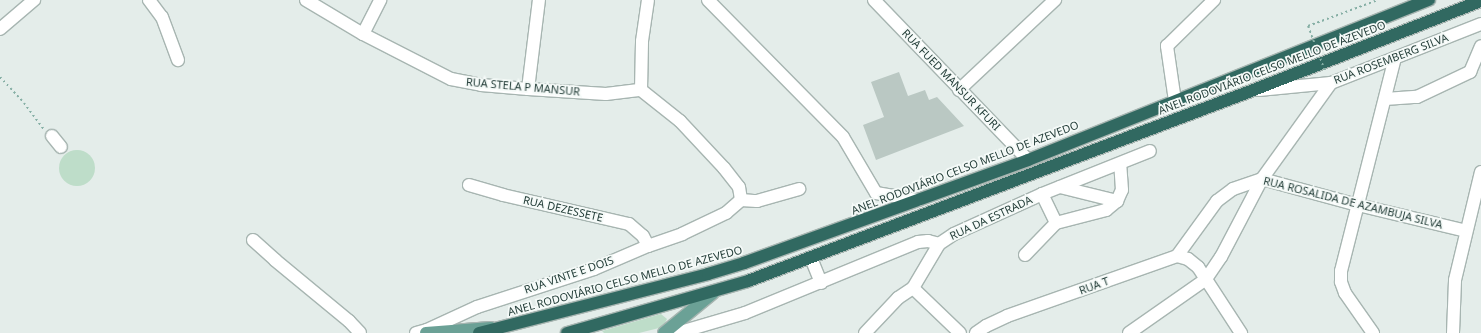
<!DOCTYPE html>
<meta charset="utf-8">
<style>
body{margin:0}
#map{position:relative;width:1481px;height:333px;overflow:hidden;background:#e4edea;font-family:"Noto Sans",sans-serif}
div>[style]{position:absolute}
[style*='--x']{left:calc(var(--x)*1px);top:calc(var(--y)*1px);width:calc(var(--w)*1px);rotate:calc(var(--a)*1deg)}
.green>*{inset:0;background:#beddc9}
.round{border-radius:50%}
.building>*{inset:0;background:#bac8c3}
.path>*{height:2px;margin-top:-1px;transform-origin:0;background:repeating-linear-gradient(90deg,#86afa5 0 2px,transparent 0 5px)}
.roads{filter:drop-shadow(1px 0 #a7b5b1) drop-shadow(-1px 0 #a7b5b1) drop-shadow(0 1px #a7b5b1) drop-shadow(0 -1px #a7b5b1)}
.minor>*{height:12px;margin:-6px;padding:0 6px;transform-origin:6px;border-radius:6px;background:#fff}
.major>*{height:12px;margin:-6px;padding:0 6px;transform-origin:6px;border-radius:6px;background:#6ba196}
.highway>*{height:12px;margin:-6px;padding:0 6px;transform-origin:6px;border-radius:6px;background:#316961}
.path-bridge>*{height:2px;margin-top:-1px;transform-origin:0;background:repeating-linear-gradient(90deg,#86afa5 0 2px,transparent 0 5px)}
span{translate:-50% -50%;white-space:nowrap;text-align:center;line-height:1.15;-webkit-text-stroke:3.5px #f5faf8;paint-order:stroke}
.street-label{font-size:11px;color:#243e39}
</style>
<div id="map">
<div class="green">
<div class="round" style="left:59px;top:150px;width:36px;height:36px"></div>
<div style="clip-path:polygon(661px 314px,667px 319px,663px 327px,639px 333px,604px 333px,602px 331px)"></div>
</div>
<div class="building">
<div style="clip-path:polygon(899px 72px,908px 96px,925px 90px,929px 100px,937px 97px,964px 126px,876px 160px,863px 125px,884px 117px,871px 82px)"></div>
</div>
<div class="path">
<div style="--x:1308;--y:26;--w:75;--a:-20.4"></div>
<div style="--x:0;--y:77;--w:35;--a:47"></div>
<div style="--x:24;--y:103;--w:34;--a:53"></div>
</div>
<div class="roads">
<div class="minor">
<div style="--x:149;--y:0;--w:21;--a:53"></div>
<div style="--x:162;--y:17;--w:46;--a:69.6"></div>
<div style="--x:306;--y:0;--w:66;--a:30.8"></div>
<div style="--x:363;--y:34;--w:99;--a:27.1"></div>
<div style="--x:451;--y:79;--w:31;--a:11"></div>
<div style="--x:481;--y:85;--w:47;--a:4.9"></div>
<div style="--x:528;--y:89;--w:78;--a:3.7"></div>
<div style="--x:606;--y:94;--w:35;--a:-7"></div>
<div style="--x:708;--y:0;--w:192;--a:45.4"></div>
<div style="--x:843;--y:137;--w:65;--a:59.5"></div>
<div style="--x:876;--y:193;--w:43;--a:9.5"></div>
<div style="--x:874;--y:0;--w:222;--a:46.1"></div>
<div style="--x:0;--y:29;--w:45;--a:-40.5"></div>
<div style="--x:363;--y:34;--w:38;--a:-63"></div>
<div style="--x:528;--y:89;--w:90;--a:-83"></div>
<div style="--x:641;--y:90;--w:50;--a:38.5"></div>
<div style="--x:680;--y:121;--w:64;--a:46.9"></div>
<div style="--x:724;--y:168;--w:24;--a:52"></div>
<div style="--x:739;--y:187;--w:13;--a:81"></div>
<div style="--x:641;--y:90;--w:49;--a:-88.8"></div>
<div style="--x:642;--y:41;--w:41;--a:-81.7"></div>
<div style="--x:959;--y:90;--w:132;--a:-43.2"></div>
<div style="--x:1259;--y:90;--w:72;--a:-5.6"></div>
<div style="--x:1331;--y:83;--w:161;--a:-21.5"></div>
<div style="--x:1385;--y:99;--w:32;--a:-4"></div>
<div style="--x:1417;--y:97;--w:59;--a:-25.3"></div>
<div style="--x:1470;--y:72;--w:28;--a:-67"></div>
<div style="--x:1175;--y:101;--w:56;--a:-98.3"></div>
<div style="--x:1167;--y:46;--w:66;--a:-44.4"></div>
<div style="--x:52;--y:136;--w:14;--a:51"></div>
<div style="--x:469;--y:185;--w:35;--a:16"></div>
<div style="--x:503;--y:195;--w:129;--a:13"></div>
<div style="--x:629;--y:224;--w:18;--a:41"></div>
<div style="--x:643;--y:236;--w:11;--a:63"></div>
<div style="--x:1060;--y:187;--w:59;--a:13.8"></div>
<div style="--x:1042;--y:194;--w:32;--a:64"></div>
<div style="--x:741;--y:200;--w:16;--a:4"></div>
<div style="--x:757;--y:201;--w:44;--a:-15.9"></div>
<div style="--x:1056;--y:223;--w:52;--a:-14.6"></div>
<div style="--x:1106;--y:210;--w:14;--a:-39"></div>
<div style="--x:1117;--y:201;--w:12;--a:-66"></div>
<div style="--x:1122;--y:190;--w:26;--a:-94"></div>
<div style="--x:253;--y:240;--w:30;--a:42"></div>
<div style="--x:275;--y:260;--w:96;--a:39.5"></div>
<div style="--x:349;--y:321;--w:16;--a:47"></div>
<div style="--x:1025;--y:255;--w:45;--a:-45.9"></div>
<div style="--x:1177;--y:256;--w:68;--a:-54"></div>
<div style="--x:1217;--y:201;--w:20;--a:-37"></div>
<div style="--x:1233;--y:189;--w:31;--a:-19"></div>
<div style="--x:1262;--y:179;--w:99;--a:15.2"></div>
<div style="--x:1358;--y:205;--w:111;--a:13.5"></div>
<div style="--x:811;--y:258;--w:27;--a:68"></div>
<div style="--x:913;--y:288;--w:65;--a:43.8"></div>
<div style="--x:416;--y:333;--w:11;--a:-15"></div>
<div style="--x:427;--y:330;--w:55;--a:-24.7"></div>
<div style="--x:477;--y:307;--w:123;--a:-18"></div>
<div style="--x:594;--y:269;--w:59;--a:-23.1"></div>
<div style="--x:648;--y:246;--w:36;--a:-19"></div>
<div style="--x:682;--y:234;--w:49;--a:-25.5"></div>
<div style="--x:726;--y:213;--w:20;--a:-41"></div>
<div style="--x:677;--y:333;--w:71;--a:-16.4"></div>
<div style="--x:745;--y:313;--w:187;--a:-22.3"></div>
<div style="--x:918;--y:242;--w:10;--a:-6"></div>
<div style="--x:928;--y:241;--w:11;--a:15"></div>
<div style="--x:865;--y:333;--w:48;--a:-46.7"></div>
<div style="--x:898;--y:298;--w:18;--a:-34"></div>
<div style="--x:913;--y:288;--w:51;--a:-59.4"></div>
<div style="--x:939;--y:244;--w:18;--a:-34"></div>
<div style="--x:954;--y:234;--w:97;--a:-24.4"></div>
<div style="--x:1042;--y:194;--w:116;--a:-21.7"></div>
<div style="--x:976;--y:333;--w:12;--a:-35"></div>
<div style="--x:986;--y:326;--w:23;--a:-25"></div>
<div style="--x:1007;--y:316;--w:180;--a:-19.4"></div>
<div style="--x:1177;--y:256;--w:11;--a:15"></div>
<div style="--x:1188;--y:259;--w:13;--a:39"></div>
<div style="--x:1198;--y:267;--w:79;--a:56.9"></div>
<div style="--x:1129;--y:333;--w:94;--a:-35"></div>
<div style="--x:1206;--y:279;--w:27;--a:-56"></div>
<div style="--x:1221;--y:257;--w:88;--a:-62.3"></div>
<div style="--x:1262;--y:179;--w:118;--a:-54.3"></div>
<div style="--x:1373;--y:333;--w:49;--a:-125"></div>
<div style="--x:1345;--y:293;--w:12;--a:-110"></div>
<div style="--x:1341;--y:282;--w:11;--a:-90"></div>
<div style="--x:1341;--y:271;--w:220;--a:-75.8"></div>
<div style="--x:1453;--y:333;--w:53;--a:-87.8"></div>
<div style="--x:1455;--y:280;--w:111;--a:-76.5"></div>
</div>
<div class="major">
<div style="--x:426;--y:333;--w:65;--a:-4.4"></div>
<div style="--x:664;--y:333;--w:63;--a:-39.2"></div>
</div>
<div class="highway">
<div style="--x:479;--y:333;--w:236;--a:-14.4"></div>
<div style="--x:708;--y:274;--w:38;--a:-17"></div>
<div style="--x:744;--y:263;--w:302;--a:-19.9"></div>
<div style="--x:1028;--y:160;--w:432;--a:-21.8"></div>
<div style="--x:567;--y:333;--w:188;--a:-16"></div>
<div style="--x:748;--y:281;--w:538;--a:-20.69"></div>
<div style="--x:1251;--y:91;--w:247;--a:-21.4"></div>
</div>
</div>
<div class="path-bridge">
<div style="--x:1308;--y:26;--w:48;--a:69.3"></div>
</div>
<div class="street-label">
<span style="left:1391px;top:59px;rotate:-21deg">RUA ROSEMBERG SILVA</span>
<span style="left:1272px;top:68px;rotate:-21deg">ANEL RODOVIÁRIO CELSO MELLO DE AZEVEDO</span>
<span style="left:951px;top:80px;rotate:46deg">RUA FUED MANSUR KFURI</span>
<span style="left:523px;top:87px;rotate:5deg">RUA STELA P MANSUR</span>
<span style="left:965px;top:168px;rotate:-21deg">ANEL RODOVIÁRIO CELSO MELLO DE AZEVEDO</span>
<span style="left:1353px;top:203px;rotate:14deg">RUA ROSALIDA DE AZAMBUJA SILVA</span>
<span style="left:563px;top:209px;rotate:13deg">RUA DEZESSETE</span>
<span style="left:991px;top:218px;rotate:-25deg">RUA DA ESTRADA</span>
<span style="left:569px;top:275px;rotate:-19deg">RUA VINTE E DOIS</span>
<span style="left:625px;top:281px;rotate:-15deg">ANEL RODOVIÁRIO CELSO MELLO DE AZEVEDO</span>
<span style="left:1094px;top:286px;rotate:-20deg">RUA T</span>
</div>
</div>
